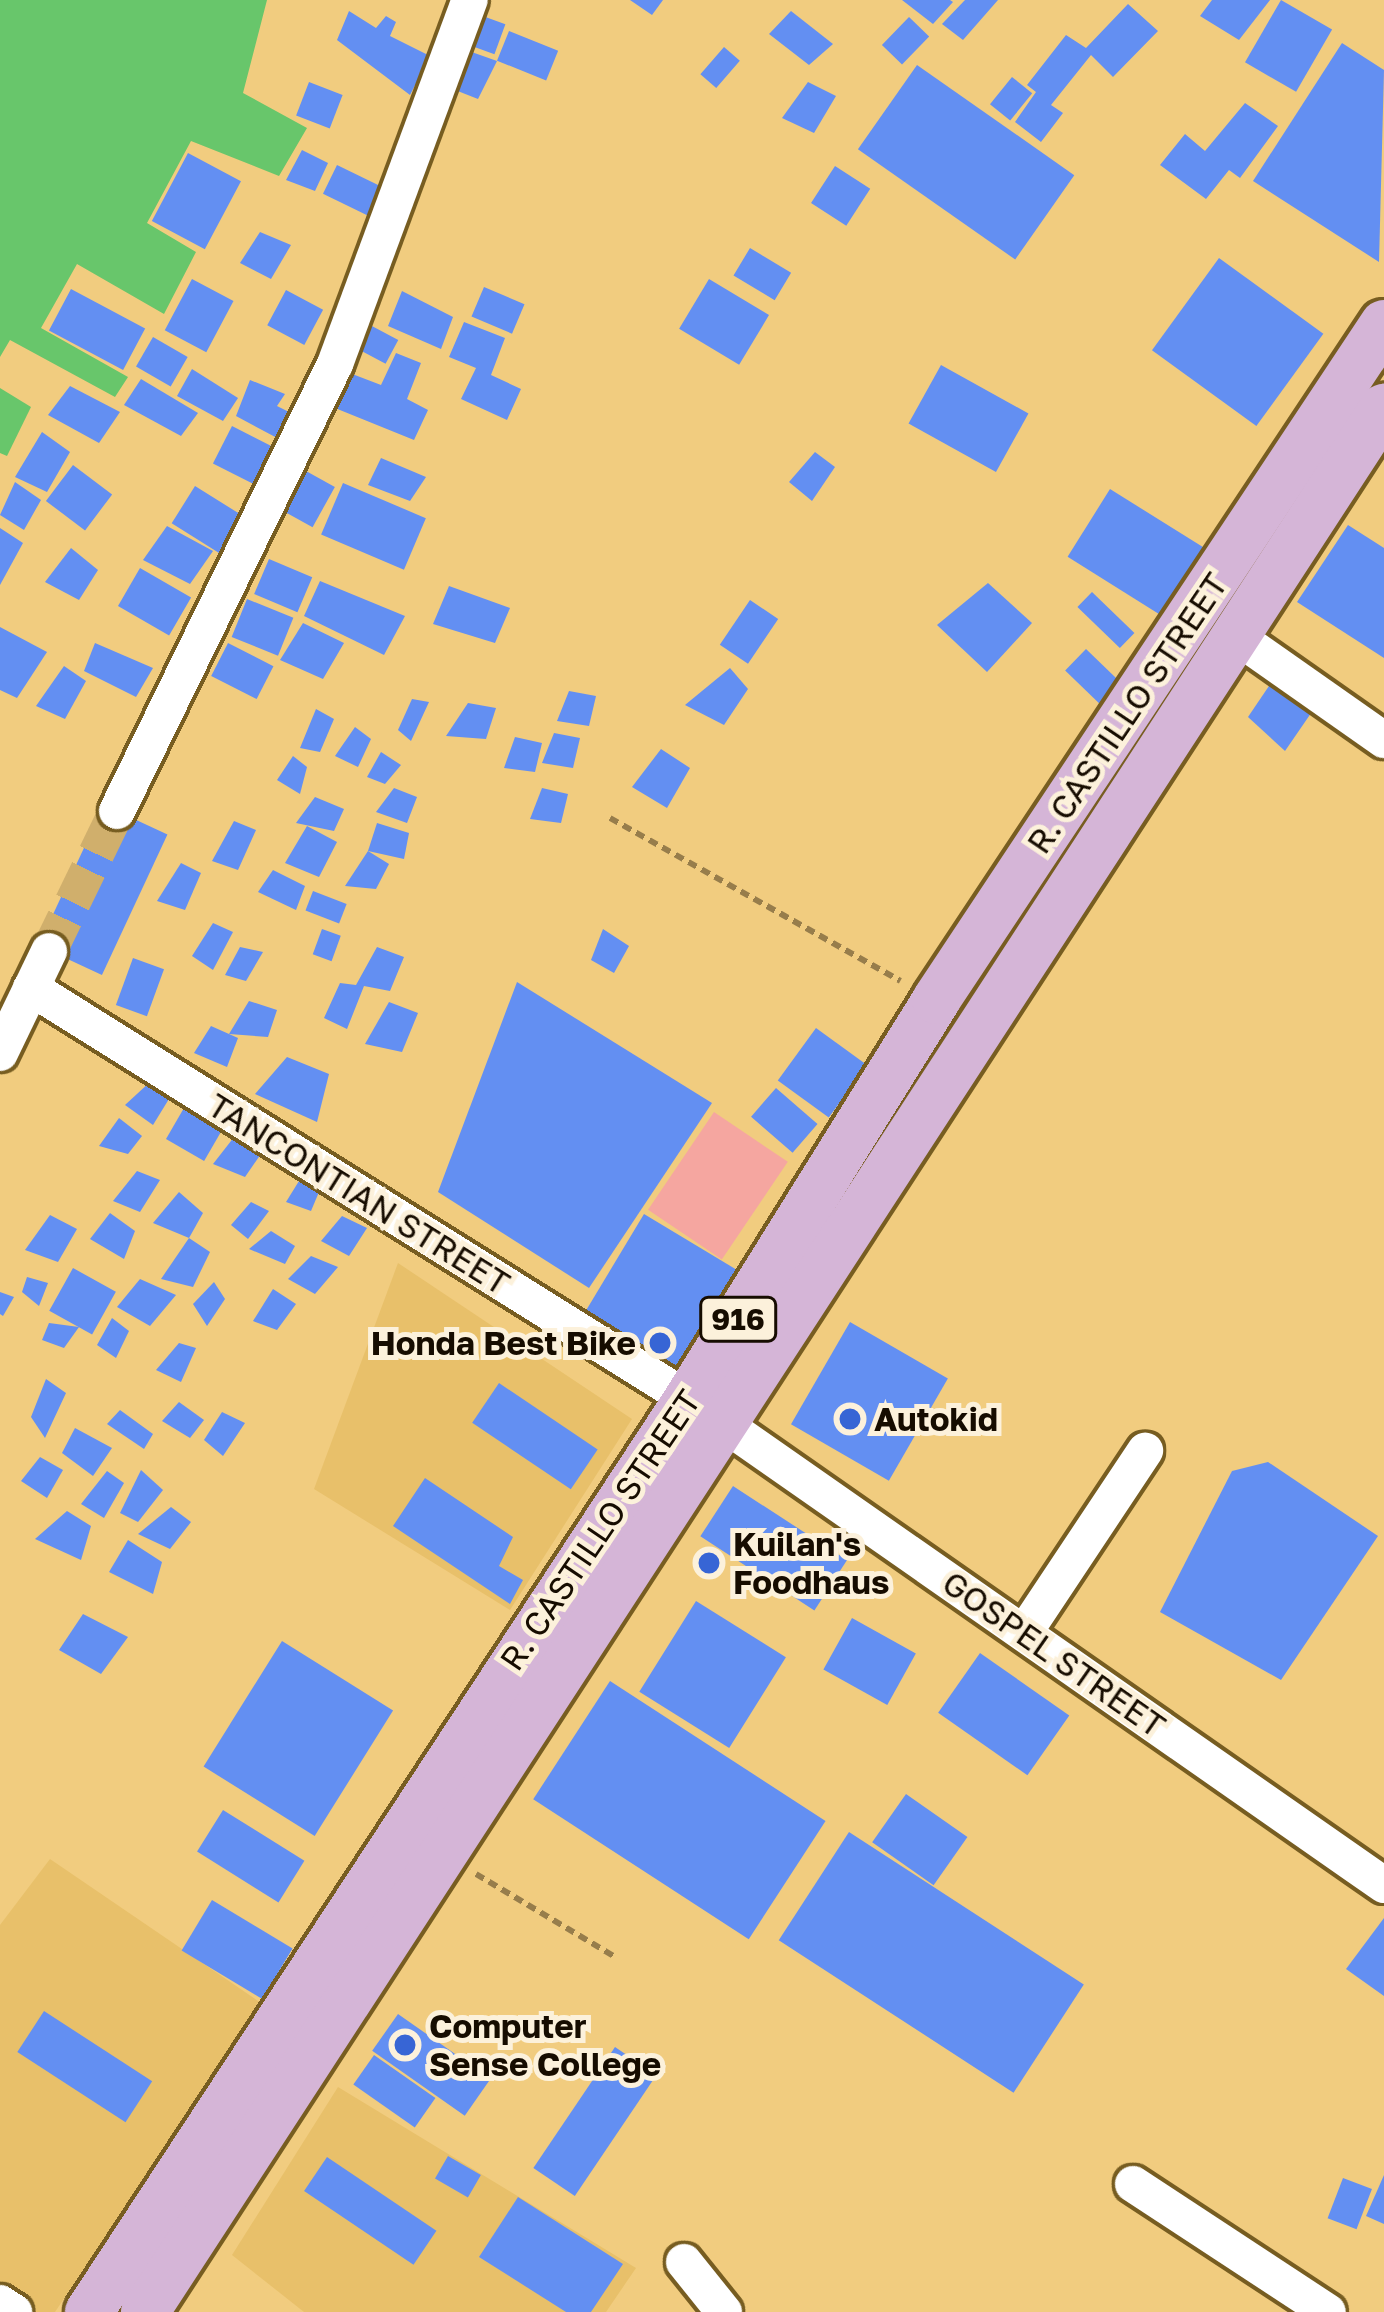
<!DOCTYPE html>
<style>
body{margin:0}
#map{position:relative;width:1384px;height:2312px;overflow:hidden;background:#f1cc7f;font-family:"Golos Text",sans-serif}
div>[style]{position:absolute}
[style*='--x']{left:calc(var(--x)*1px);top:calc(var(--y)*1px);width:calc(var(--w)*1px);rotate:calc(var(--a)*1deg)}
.built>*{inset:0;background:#e8c06a}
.green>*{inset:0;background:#f5a6a0;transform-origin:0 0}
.water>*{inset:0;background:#68c66b}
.building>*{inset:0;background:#638ff2;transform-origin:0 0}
.minor-tunnel>*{height:36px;margin-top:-18px;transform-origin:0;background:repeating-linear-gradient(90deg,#d0af6c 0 36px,transparent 0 54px)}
.path>*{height:6px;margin-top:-3px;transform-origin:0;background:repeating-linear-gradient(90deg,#977d4b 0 9px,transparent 0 15px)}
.roads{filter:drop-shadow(3px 0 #775d21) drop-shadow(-3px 0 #775d21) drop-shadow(0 3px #775d21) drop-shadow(0 -3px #775d21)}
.minor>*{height:36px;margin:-18px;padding:0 18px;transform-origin:18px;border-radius:18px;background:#fff}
.major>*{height:48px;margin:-24px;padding:0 24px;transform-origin:24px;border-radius:24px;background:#d5b5d7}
.dots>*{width:33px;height:33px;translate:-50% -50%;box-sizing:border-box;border:6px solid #fcf1db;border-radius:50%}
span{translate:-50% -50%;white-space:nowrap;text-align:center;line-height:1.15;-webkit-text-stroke:10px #fcf1db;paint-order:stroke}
.shield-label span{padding:3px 9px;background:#fcf1db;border:3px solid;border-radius:9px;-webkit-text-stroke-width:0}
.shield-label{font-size:30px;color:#160c00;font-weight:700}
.street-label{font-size:33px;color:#160c00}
.poi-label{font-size:33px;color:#160c00;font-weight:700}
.right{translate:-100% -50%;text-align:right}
.left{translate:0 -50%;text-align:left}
</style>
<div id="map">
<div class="built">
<div style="clip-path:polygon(398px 1263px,632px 1419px,510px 1610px,314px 1489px)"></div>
<div style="clip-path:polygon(50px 1859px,261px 2003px,55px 2312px,0 2312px,0 1925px)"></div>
<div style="clip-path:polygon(338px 2087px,636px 2268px,606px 2312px,304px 2312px,232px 2255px)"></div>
</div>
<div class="green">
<div style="left:714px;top:1112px;width:89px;height:118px;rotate:34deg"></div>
</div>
<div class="water">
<div style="clip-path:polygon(0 0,267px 0,243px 93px,307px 128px,279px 176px,191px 141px,147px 223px,196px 252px,164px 314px,77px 264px,41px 328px,128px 377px,115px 397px,10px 340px,0 357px)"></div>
<div style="clip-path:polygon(0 388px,31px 407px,7px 456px,0 453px)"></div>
</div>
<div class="building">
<div style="clip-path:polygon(630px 0,663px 0,652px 15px)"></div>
<div style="clip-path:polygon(902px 0,950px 0,953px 2px,933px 24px)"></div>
<div style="clip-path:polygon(965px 0,998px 0,963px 40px,942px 24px)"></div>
<div style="clip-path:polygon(1212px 0,1270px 0,1239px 40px,1200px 16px)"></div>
<div style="left:1281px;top:0;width:59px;height:72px;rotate:30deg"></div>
<div style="clip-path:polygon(1128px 4px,1158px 31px,1113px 77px,1091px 55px,1051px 105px,1063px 113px,1041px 142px,1015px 122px,1036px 92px,1027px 85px,1066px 35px,1086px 48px)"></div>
<div style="clip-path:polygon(349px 11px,376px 28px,386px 16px,396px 22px,390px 36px,430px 56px,410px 95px,337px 40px)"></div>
<div style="clip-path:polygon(791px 11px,833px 44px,809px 65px,769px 34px)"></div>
<div style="left:480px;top:15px;width:27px;height:32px;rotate:20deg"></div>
<div style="left:909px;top:17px;width:28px;height:39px;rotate:44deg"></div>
<div style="left:509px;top:31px;width:53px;height:32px;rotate:22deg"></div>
<div style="clip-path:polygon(1342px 43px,1384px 70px,1379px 262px,1253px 181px)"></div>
<div style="left:724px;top:47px;width:21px;height:36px;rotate:41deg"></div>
<div style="clip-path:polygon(466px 50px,497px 61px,478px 99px,450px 88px)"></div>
<div style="left:917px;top:65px;width:192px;height:103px;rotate:35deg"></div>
<div style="left:1012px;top:77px;width:26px;height:35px;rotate:39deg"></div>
<div style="left:309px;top:82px;width:36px;height:36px;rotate:21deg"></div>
<div style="clip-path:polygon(808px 82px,836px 96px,814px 133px,782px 118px)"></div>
<div style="clip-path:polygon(1245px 103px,1278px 126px,1240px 178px,1229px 170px,1206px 199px,1160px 165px,1185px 134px,1205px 151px)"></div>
<div style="clip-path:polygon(302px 150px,328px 163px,315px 191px,286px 180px)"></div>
<div style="left:188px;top:153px;width:60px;height:77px;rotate:28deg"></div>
<div style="left:337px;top:165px;width:52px;height:32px;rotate:26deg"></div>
<div style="left:835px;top:166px;width:42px;height:44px;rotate:33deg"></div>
<div style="clip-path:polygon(260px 232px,291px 245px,271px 279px,240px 263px)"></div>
<div style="left:750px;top:248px;width:48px;height:32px;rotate:31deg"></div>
<div style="left:1219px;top:258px;width:129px;height:114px;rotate:36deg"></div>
<div style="left:192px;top:279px;width:47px;height:58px;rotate:28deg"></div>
<div style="left:709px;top:279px;width:70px;height:58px;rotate:31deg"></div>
<div style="left:484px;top:287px;width:44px;height:32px;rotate:23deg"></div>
<div style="left:71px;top:289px;width:84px;height:47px;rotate:28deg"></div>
<div style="left:286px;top:290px;width:42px;height:40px;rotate:28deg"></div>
<div style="clip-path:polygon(402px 291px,453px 317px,441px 349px,388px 326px)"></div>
<div style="clip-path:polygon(464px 322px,505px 338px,491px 375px,521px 389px,507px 420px,461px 399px,476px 368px,449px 357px)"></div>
<div style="left:370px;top:325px;width:32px;height:27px;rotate:28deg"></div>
<div style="left:153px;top:337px;width:40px;height:34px;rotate:30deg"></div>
<div style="clip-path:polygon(396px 353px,421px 363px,407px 399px,428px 410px,414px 440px,330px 406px,347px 372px,381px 385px)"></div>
<div style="left:941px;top:365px;width:100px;height:67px;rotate:29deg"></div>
<div style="clip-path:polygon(192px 369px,238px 398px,223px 421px,177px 396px)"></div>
<div style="clip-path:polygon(141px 379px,198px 413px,181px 436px,124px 405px)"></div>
<div style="clip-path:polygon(250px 380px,285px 394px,277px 406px,293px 414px,279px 439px,236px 416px)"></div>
<div style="clip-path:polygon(70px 386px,120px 412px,99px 443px,48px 415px)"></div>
<div style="left:232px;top:426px;width:59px;height:42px;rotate:27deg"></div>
<div style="clip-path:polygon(42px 432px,70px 452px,47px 492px,15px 477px)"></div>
<div style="clip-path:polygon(815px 452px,835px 467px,812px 501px,789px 482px)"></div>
<div style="clip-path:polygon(381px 458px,426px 477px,410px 501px,368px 485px)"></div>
<div style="left:73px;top:465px;width:49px;height:45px;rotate:37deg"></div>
<div style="left:306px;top:471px;width:33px;height:46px;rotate:29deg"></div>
<div style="clip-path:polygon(15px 482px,41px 500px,24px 530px,0 515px)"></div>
<div style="left:343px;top:483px;width:90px;height:56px;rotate:23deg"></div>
<div style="left:195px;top:486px;width:62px;height:44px;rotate:32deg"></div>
<div style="left:1110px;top:489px;width:110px;height:80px;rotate:32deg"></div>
<div style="clip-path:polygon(1348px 525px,1384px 548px,1384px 658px,1297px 602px)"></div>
<div style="clip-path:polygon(167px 526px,213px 551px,190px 584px,143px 560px)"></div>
<div style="clip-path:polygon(0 528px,23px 543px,0 585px)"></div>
<div style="clip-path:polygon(71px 548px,98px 570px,79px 600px,45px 582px)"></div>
<div style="left:269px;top:559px;width:47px;height:38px;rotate:23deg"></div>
<div style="left:140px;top:568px;width:59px;height:44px;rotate:30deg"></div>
<div style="clip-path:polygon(320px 581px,405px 616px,384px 655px,304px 616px)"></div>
<div style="clip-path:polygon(988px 583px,1032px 623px,987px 672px,937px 625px)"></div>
<div style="clip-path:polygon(449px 586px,510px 608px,495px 643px,433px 624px)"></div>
<div style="left:1092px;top:592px;width:59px;height:21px;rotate:44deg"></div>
<div style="left:247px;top:599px;width:50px;height:41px;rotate:22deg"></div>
<div style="left:750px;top:600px;width:34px;height:54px;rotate:34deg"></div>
<div style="clip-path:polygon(303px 623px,344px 643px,323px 679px,280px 660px)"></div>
<div style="clip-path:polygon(0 627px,47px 652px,17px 698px,0 690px)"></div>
<div style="clip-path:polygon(95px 643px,153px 668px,136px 697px,84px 671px)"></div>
<div style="left:228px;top:643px;width:51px;height:37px;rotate:27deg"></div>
<div style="left:1086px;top:649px;width:59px;height:30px;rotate:44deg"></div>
<div style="clip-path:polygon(64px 666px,86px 681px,65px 719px,36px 706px)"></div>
<div style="clip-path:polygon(730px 668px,748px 689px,724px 725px,685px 705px)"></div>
<div style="clip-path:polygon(1275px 677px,1318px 703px,1285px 751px,1248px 717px)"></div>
<div style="clip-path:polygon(569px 691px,596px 696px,589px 726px,557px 721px)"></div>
<div style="clip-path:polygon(412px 699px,429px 702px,411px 741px,398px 730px)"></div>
<div style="clip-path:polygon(468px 703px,496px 708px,486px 739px,446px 736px)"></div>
<div style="clip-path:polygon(316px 709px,334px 719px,320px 752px,300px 748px)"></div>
<div style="clip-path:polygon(355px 727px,371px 739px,358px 767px,335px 756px)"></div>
<div style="clip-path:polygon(554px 733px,580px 738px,573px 768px,542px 763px)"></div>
<div style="clip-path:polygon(515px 737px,542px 743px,535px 772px,504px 768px)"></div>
<div style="clip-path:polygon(661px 749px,690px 768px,667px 808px,632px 787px)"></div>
<div style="clip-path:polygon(381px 752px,401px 765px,385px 784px,367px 777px)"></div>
<div style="clip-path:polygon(293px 756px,307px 767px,300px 794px,277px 780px)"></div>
<div style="clip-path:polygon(394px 788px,417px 797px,407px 823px,376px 812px)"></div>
<div style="clip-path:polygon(542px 788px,568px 794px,561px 823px,530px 819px)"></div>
<div style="clip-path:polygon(315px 797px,344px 809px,334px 831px,296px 823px)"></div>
<div style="left:104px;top:805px;width:70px;height:155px;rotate:25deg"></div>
<div style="clip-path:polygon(234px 821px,256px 830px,238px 870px,212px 861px)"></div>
<div style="clip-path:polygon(377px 823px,409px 833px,404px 859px,368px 851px)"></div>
<div style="clip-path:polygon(307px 826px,337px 842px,319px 877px,285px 863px)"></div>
<div style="clip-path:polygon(368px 851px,389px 864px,376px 889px,345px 886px)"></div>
<div style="clip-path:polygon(181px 863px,201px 873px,185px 910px,157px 901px)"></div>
<div style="clip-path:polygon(273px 870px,305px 886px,296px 910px,258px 892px)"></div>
<div style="left:313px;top:891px;width:36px;height:21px;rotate:21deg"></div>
<div style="clip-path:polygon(213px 923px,233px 932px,213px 970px,192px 956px)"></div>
<div style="left:322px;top:929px;width:20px;height:27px;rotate:20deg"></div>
<div style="clip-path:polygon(603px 929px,629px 946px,614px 973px,591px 960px)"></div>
<div style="clip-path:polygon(240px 947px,263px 952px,246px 981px,225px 975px)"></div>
<div style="clip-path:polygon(377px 947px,404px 957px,390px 991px,364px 986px,347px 1029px,324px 1018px,340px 983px,356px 985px)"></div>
<div style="left:133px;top:958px;width:33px;height:50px;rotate:20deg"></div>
<div style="clip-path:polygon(517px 982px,712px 1103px,589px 1288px,438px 1192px)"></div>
<div style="clip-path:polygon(249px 1001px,277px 1010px,268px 1037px,229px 1034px)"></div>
<div style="clip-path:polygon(389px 1002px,418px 1013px,402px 1052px,365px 1044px)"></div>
<div style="clip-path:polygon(211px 1026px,238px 1038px,227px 1067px,194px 1053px)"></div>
<div style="left:816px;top:1028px;width:63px;height:65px;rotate:36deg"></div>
<div style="clip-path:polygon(287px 1057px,329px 1074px,317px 1122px,255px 1094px)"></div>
<div style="clip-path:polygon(150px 1082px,172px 1094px,153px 1125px,125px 1105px)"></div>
<div style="left:776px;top:1088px;width:55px;height:38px;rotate:41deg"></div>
<div style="left:188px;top:1101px;width:44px;height:44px;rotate:30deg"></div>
<div style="clip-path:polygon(119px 1118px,142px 1136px,128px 1154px,99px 1146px)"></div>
<div style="clip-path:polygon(238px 1132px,265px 1148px,245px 1177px,213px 1164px)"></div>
<div style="clip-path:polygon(137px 1171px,160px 1180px,140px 1212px,113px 1201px)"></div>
<div style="clip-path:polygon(299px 1181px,319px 1192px,311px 1211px,286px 1202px)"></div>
<div style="clip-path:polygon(179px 1192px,203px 1213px,189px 1238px,153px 1223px)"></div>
<div style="clip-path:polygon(251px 1202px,269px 1211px,248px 1239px,231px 1225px)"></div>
<div style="clip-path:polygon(110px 1213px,135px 1231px,124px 1259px,90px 1239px)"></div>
<div style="left:644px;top:1214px;width:110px;height:126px;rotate:31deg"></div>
<div style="clip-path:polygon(50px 1215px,77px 1229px,58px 1262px,25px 1250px)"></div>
<div style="clip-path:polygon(342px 1216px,367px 1228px,349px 1256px,321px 1241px)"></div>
<div style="clip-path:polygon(271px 1231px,295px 1246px,285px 1264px,249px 1249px)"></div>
<div style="clip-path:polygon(189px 1238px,210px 1252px,193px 1287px,161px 1279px)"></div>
<div style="clip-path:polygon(311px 1256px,338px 1267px,315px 1294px,288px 1279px)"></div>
<div style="left:73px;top:1268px;width:49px;height:49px;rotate:29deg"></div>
<div style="clip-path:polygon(27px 1277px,48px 1283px,39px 1306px,22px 1292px)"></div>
<div style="clip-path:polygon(140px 1279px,176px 1295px,150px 1326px,117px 1307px)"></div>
<div style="clip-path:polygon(214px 1282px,225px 1299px,207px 1326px,193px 1304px)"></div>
<div style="clip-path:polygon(273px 1289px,296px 1304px,277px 1330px,253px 1321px)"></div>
<div style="clip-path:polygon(0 1292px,14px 1297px,3px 1316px,0 1314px)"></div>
<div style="clip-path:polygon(112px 1318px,129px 1331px,116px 1358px,97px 1345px)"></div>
<div style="left:850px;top:1322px;width:113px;height:118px;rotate:30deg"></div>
<div style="clip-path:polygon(49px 1323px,79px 1327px,64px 1348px,42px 1340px)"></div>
<div style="clip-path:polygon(179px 1343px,196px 1348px,181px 1382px,156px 1370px)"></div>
<div style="clip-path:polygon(46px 1379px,66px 1393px,45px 1438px,31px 1417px)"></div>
<div style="left:499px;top:1383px;width:119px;height:48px;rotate:34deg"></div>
<div style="clip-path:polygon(179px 1402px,204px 1420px,190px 1438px,162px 1421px)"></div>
<div style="clip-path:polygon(120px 1410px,153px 1434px,144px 1449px,107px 1424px)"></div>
<div style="clip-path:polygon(222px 1412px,245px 1423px,223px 1456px,204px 1440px)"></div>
<div style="clip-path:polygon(75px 1428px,112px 1448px,93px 1476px,62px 1453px)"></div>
<div style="clip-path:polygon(40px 1457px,63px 1470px,47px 1498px,21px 1481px)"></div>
<div style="clip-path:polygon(1268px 1462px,1378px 1536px,1281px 1680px,1160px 1612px,1232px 1471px)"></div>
<div style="clip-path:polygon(141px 1470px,163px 1490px,138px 1522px,120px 1513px)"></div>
<div style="clip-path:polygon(107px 1471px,124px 1483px,104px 1518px,81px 1504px)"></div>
<div style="clip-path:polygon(425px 1478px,513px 1537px,499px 1566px,523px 1580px,510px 1604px,393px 1526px)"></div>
<div style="left:733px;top:1486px;width:136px;height:60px;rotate:33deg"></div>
<div style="clip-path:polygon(171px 1507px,191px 1522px,170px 1549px,138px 1534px)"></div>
<div style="clip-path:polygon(67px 1511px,91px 1526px,81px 1560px,35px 1539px)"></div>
<div style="clip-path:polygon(128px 1540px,162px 1562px,153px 1594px,109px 1572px)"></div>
<div style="left:696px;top:1601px;width:106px;height:107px;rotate:32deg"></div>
<div style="clip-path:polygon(83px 1614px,128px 1637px,101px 1674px,59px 1650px)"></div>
<div style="left:852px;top:1618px;width:73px;height:59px;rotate:29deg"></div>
<div style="left:282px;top:1641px;width:131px;height:148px;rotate:32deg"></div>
<div style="left:980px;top:1653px;width:109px;height:73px;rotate:35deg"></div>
<div style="left:610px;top:1681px;width:257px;height:141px;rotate:33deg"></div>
<div style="left:906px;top:1794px;width:75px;height:59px;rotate:35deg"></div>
<div style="left:223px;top:1810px;width:96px;height:49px;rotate:32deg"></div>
<div style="left:849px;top:1832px;width:280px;height:129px;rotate:33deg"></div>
<div style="left:212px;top:1900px;width:94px;height:59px;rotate:31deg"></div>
<div style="clip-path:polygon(1384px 1918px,1384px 1996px,1346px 1969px)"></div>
<div style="left:44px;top:2011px;width:129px;height:49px;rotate:33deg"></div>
<div style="left:398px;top:2014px;width:113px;height:45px;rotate:35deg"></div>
<div style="left:615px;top:2047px;width:50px;height:146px;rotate:34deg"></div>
<div style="left:374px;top:2055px;width:75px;height:36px;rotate:35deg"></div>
<div style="left:448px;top:2156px;width:38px;height:26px;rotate:30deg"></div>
<div style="left:327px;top:2157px;width:132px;height:41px;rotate:34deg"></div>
<div style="clip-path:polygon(1384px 2175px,1384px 2224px,1366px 2216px)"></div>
<div style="left:1343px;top:2178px;width:31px;height:43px;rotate:21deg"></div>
<div style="clip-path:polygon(518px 2197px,623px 2264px,591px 2312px,566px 2312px,479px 2257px)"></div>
</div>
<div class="minor-tunnel">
<div style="--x:49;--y:951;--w:156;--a:-64.1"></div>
</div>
<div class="path">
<div style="--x:610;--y:818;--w:333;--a:29.3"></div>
<div style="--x:476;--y:1874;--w:164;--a:30.8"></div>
</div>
<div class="roads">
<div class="minor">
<div style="--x:1236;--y:636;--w:181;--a:35.1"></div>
<div style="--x:117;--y:811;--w:497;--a:-64"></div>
<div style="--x:335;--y:364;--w:388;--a:-69.7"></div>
<div style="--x:31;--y:988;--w:775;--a:32.03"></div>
<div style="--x:688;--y:1399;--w:849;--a:34.93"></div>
<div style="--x:0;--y:1053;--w:113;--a:-64.3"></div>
<div style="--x:1024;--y:1633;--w:219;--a:-56.4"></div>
<div style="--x:1133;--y:2184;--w:233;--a:33.3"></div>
<div style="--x:684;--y:2262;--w:64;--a:51.3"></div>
<div style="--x:0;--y:2303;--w:17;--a:33"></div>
</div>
<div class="major">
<div style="--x:89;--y:2312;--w:1092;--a:-56.73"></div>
<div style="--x:688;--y:1399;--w:470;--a:-58.1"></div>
<div style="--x:936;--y:1000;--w:811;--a:-56.47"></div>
<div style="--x:145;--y:2312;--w:2272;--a:-56.95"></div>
</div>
</div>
<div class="dots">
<div style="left:660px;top:1343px;background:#3765d5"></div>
<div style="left:850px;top:1419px;background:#3765d5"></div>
<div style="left:709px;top:1563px;background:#3765d5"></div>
<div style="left:405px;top:2045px;background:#3765d5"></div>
</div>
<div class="shield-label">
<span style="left:738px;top:1319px">916</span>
</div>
<div class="street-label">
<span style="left:1127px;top:713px;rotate:-56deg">R. CASTILLO STREET</span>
<span style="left:359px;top:1194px;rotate:32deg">TANCONTIAN STREET</span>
<span style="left:600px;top:1530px;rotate:-56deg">R. CASTILLO STREET</span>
<span style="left:1054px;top:1654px;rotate:35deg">GOSPEL STREET</span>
</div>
<div class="poi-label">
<span class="right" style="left:636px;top:1343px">Honda Best Bike</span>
<span class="left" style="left:874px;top:1419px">Autokid</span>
<span class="left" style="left:733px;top:1563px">Kuilan's<br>Foodhaus</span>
<span class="left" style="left:429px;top:2045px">Computer<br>Sense College</span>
</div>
</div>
